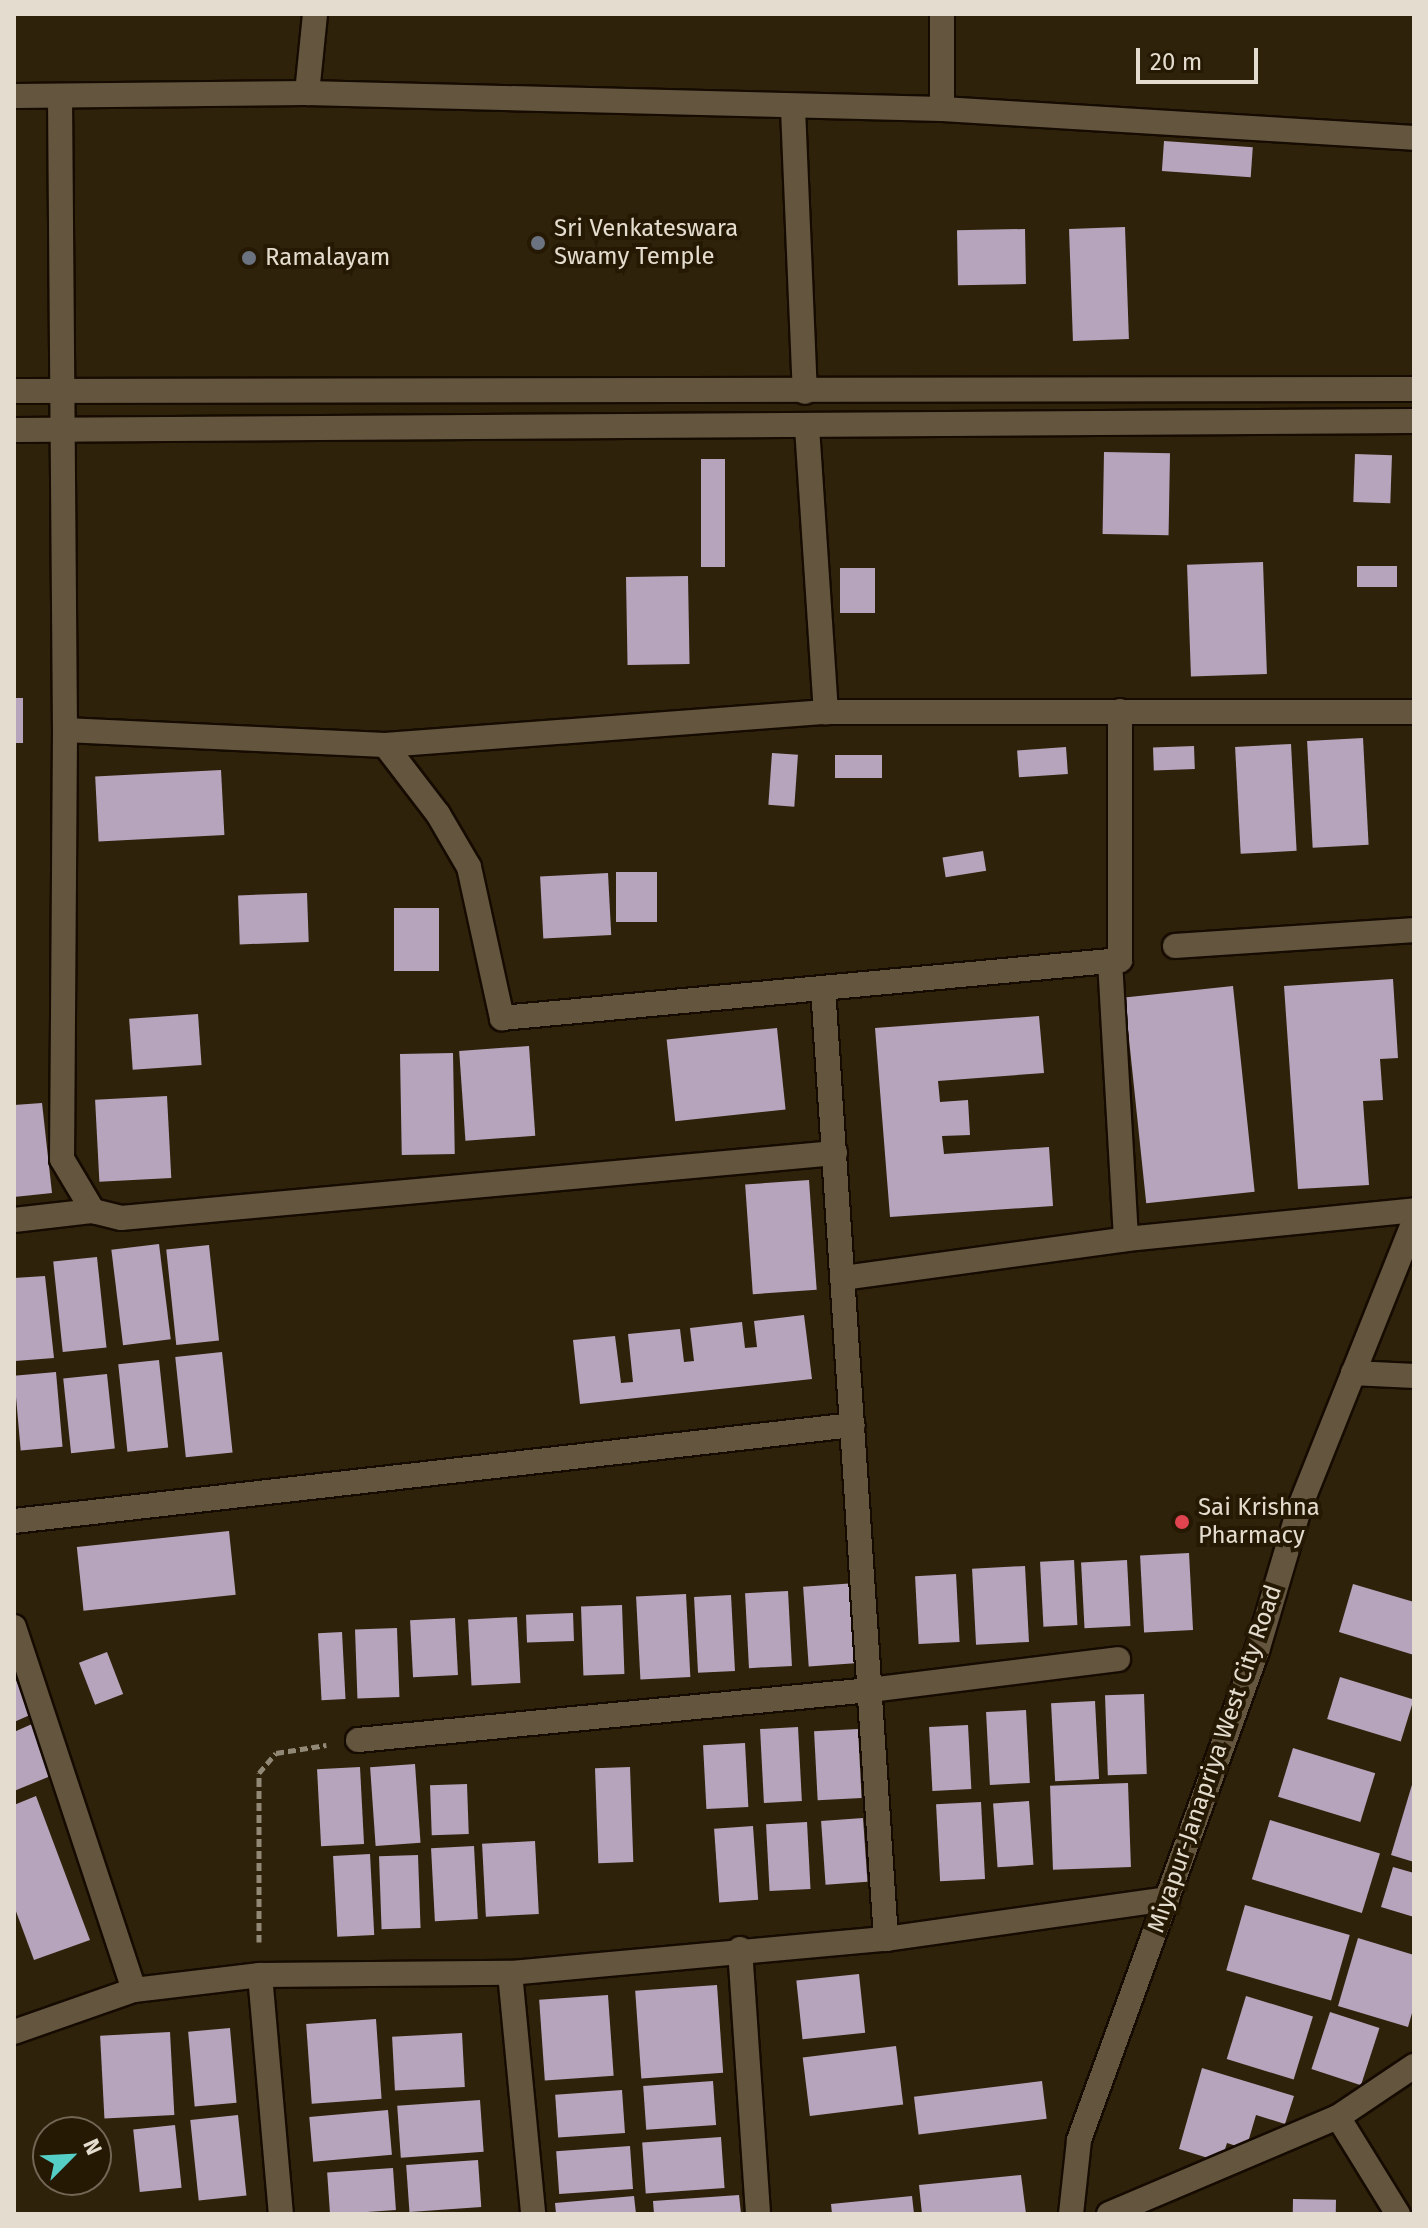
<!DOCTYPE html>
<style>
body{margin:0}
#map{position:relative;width:1428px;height:2228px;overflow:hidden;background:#2f220b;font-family:"Fira Sans",sans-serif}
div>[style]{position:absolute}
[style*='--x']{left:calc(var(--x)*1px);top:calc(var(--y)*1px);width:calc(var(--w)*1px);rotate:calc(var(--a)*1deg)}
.building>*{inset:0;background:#b6a4bd;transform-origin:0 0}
.path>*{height:5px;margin-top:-2.5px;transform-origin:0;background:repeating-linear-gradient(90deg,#928876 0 8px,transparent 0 12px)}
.roads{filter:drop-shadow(2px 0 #160b00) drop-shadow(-2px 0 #160b00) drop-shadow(0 2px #160b00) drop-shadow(0 -2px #160b00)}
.minor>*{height:24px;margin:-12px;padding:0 12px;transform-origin:12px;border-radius:12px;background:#64563e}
.tertiary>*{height:24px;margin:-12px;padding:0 12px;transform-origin:12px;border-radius:12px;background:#64563e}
.dots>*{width:22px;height:22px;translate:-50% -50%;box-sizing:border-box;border:4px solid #251903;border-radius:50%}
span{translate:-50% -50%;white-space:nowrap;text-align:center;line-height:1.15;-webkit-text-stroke:8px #251903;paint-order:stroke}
.poi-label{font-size:24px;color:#e4dcce}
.left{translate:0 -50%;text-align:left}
.street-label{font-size:24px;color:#e4dcce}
.frame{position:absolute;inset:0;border:16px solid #e4dcce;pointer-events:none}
.north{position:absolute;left:32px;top:2116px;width:80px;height:80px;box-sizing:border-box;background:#251903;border:2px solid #716754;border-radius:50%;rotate:66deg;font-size:22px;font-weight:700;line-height:32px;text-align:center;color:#e4dcce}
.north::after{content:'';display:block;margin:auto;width:28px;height:36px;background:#55cec5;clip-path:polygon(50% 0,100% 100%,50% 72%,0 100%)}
.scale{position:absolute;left:1136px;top:48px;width:122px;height:36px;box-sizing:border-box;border:4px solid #e4dcce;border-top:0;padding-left:10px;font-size:24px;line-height:28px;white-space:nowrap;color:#e4dcce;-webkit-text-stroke:6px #251903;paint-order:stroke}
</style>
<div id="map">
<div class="building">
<div style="left:1164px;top:141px;width:89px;height:30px;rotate:4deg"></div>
<div style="left:1125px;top:227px;width:112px;height:56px;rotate:88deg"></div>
<div style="left:1025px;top:229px;width:55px;height:68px;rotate:89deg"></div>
<div style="left:1104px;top:452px;width:66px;height:82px;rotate:1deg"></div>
<div style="left:1355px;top:454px;width:37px;height:48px;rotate:2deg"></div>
<div style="left:701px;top:459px;width:24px;height:108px"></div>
<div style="left:1263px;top:562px;width:112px;height:76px;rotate:88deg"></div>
<div style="left:1357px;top:566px;width:40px;height:21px"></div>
<div style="left:840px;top:568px;width:35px;height:45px"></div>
<div style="left:688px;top:576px;width:88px;height:62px;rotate:89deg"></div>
<div style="left:14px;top:698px;width:9px;height:45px"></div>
<div style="left:1363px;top:738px;width:107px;height:56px;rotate:87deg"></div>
<div style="left:1291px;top:744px;width:107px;height:56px;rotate:87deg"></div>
<div style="left:1194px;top:746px;width:23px;height:41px;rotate:88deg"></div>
<div style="left:1066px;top:747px;width:27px;height:49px;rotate:86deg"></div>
<div style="left:772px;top:753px;width:26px;height:52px;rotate:4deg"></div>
<div style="left:882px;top:755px;width:23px;height:47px;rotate:90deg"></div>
<div style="left:221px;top:770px;width:65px;height:126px;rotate:87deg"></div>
<div style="left:983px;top:851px;width:20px;height:41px;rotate:81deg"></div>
<div style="left:616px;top:872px;width:41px;height:50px"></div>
<div style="left:608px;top:873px;width:62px;height:68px;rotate:87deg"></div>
<div style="left:307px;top:893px;width:49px;height:69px;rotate:88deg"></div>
<div style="left:394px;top:908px;width:45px;height:63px"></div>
<div style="clip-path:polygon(1393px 979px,1398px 1058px,1380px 1059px,1383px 1100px,1363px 1101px,1369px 1185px,1298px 1189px,1284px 986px)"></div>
<div style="left:1233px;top:986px;width:207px;height:109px;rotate:84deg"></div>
<div style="left:198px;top:1014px;width:51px;height:69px;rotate:86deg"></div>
<div style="clip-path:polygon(1039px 1016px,1044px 1073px,938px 1081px,940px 1102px,968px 1100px,970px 1135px,942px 1136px,944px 1154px,1049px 1147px,1053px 1206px,890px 1217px,875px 1028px)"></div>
<div style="left:777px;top:1028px;width:82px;height:111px;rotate:84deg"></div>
<div style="left:529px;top:1046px;width:90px;height:70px;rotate:86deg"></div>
<div style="left:453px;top:1053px;width:101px;height:53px;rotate:89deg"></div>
<div style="left:167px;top:1096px;width:82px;height:72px;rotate:87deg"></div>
<div style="clip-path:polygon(42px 1103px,52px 1193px,14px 1197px,14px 1105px)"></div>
<div style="left:809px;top:1180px;width:110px;height:64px;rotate:86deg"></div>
<div style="left:159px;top:1244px;width:96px;height:48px;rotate:83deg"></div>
<div style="left:209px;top:1245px;width:96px;height:43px;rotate:84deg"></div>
<div style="left:97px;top:1257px;width:91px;height:44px;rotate:84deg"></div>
<div style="clip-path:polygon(45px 1276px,54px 1358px,15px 1361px,14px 1278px)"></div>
<div style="clip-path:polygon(804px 1315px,812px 1379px,580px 1404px,573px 1340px,615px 1336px,621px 1383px,633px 1382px,628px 1334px,680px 1329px,684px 1362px,694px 1361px,690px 1328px,742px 1322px,745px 1348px,757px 1347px,754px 1321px)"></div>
<div style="left:222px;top:1352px;width:101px;height:47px;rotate:84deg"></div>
<div style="left:159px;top:1360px;width:88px;height:41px;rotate:84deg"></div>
<div style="left:56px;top:1372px;width:75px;height:42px;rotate:85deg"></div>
<div style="left:107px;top:1374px;width:75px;height:44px;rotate:84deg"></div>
<div style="left:229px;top:1531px;width:64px;height:153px;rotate:84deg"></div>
<div style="left:1189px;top:1553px;width:77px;height:49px;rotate:87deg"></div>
<div style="left:1074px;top:1560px;width:65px;height:34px;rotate:87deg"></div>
<div style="left:1127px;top:1560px;width:66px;height:46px;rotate:87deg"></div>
<div style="left:1025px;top:1566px;width:76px;height:53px;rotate:87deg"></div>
<div style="left:956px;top:1574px;width:68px;height:41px;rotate:87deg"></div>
<div style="left:856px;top:1583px;width:80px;height:53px;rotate:86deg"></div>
<div style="clip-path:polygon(1353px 1584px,1414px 1602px,1414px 1655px,1339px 1632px)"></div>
<div style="left:788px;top:1591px;width:75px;height:43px;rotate:87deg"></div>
<div style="left:686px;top:1594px;width:83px;height:50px;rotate:87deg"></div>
<div style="left:731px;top:1595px;width:76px;height:37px;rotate:87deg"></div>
<div style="left:622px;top:1605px;width:69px;height:41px;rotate:88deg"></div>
<div style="left:573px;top:1613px;width:28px;height:47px;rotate:88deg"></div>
<div style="left:517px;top:1617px;width:66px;height:49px;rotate:87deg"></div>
<div style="left:455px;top:1618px;width:57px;height:45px;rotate:87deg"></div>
<div style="left:397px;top:1628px;width:69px;height:42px;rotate:88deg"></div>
<div style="left:342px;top:1632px;width:67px;height:24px;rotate:87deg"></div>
<div style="left:107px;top:1652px;width:45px;height:30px;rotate:69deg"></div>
<div style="clip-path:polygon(14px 1675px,30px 1715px,14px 1722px)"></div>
<div style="left:1340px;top:1677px;width:77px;height:44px;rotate:17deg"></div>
<div style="left:1144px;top:1694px;width:80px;height:39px;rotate:88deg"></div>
<div style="left:1095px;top:1701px;width:78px;height:44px;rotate:87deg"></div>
<div style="left:1026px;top:1710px;width:73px;height:40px;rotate:87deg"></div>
<div style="clip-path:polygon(32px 1724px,53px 1775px,14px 1791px,14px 1732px)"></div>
<div style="left:968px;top:1725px;width:64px;height:39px;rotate:87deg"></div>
<div style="left:798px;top:1727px;width:74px;height:38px;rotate:87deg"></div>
<div style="left:858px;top:1729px;width:69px;height:44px;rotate:87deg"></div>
<div style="left:745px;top:1743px;width:64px;height:42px;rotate:87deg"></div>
<div style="left:1293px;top:1748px;width:86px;height:51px;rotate:17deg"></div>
<div style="left:415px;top:1764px;width:79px;height:45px;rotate:86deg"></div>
<div style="left:360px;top:1767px;width:77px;height:43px;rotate:87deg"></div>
<div style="left:630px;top:1767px;width:95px;height:35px;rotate:88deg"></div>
<div style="clip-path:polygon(1414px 1778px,1414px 1862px,1391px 1855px)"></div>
<div style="left:1128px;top:1783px;width:84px;height:78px;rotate:88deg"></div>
<div style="left:467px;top:1784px;width:50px;height:37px;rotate:88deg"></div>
<div style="clip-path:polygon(36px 1796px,90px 1940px,34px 1960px,14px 1906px,14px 1805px)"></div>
<div style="left:1029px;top:1801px;width:64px;height:36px;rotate:86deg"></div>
<div style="left:981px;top:1802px;width:77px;height:45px;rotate:87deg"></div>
<div style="left:863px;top:1818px;width:64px;height:42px;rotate:86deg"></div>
<div style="left:1270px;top:1820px;width:115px;height:62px;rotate:17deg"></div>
<div style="left:807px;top:1822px;width:67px;height:41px;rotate:87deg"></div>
<div style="left:753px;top:1826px;width:74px;height:39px;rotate:86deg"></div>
<div style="left:535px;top:1841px;width:73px;height:53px;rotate:87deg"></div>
<div style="left:474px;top:1846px;width:73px;height:43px;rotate:87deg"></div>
<div style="left:370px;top:1854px;width:81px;height:37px;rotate:87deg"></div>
<div style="left:418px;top:1855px;width:73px;height:39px;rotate:88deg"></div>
<div style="clip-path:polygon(1393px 1867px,1414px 1873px,1414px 1917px,1381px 1907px)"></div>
<div style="left:1245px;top:1905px;width:109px;height:68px;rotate:16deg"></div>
<div style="clip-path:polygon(1358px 1938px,1414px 1955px,1414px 2006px,1408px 2027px,1338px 2006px)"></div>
<div style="left:859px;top:1974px;width:59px;height:63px;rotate:84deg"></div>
<div style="left:717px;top:1985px;width:88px;height:82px;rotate:86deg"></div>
<div style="left:608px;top:1995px;width:81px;height:69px;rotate:86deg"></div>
<div style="left:1246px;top:1996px;width:70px;height:66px;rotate:17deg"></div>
<div style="left:1330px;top:2012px;width:52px;height:60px;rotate:18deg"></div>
<div style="left:376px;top:2019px;width:80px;height:70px;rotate:86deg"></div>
<div style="left:230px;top:2028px;width:75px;height:42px;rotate:85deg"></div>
<div style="left:170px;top:2032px;width:83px;height:70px;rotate:87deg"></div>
<div style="left:462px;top:2033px;width:54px;height:70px;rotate:87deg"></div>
<div style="left:896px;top:2046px;width:59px;height:94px;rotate:83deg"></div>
<div style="clip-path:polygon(1202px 2068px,1294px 2096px,1285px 2124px,1256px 2115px,1246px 2149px,1227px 2143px,1221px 2162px,1179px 2149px)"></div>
<div style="left:713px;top:2081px;width:44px;height:70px;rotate:86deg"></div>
<div style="left:1042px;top:2081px;width:38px;height:129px;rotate:83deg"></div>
<div style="left:622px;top:2090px;width:43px;height:67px;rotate:86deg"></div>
<div style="left:480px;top:2100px;width:52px;height:83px;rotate:86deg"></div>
<div style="left:388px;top:2110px;width:45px;height:79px;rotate:85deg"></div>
<div style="left:238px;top:2115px;width:81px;height:48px;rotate:84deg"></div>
<div style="left:175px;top:2125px;width:63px;height:42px;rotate:84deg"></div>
<div style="left:721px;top:2137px;width:51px;height:79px;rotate:86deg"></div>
<div style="left:630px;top:2146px;width:43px;height:74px;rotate:86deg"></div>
<div style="left:478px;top:2160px;width:47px;height:72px;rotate:86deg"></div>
<div style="left:393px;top:2168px;width:42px;height:66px;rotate:86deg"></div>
<div style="clip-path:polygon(1021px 2175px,1026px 2214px,922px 2214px,919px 2185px)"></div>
<div style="clip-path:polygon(739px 2195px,741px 2214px,654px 2214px,653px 2201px)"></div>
<div style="clip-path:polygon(634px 2196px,636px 2214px,556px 2214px,555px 2203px)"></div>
<div style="clip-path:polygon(912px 2196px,914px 2214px,832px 2214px,831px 2204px)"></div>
<div style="left:1293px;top:2199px;width:43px;height:15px;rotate:1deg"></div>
</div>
<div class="path">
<div style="--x:259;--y:1942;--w:169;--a:-90"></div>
<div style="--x:259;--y:1773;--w:26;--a:-50"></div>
<div style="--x:276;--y:1753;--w:51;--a:-9.1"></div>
</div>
<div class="roads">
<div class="minor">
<div style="--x:942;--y:14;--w:95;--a:90"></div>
<div style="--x:307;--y:93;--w:79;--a:-84.2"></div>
<div style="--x:14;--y:96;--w:293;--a:-0.6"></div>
<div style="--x:307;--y:93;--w:635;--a:1.44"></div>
<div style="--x:942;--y:109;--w:473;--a:3.5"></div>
<div style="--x:60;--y:96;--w:634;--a:89.55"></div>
<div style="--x:65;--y:730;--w:429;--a:90.4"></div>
<div style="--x:62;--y:1159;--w:61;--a:59.2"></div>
<div style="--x:93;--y:1211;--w:29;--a:14"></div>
<div style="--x:121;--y:1218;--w:717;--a:-5.2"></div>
<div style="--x:793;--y:109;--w:283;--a:87.6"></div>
<div style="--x:807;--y:427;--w:286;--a:86.2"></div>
<div style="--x:65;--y:730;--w:320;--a:2.7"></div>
<div style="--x:385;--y:745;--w:442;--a:-4.3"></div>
<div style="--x:826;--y:712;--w:588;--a:0"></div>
<div style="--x:385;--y:745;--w:87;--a:52.5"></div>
<div style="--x:438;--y:814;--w:61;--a:59.7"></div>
<div style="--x:469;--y:867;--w:155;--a:77.7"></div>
<div style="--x:502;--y:1018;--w:621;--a:-5.36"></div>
<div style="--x:1120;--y:960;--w:249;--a:-90"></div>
<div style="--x:1175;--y:946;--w:240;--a:-3.8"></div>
<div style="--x:1110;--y:961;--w:278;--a:86.7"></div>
<div style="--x:823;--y:988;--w:953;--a:86.21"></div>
<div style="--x:14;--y:1220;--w:80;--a:-6.5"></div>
<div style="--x:843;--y:1278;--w:286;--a:-7.8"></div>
<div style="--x:1126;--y:1239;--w:289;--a:-5.7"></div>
<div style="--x:1353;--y:1373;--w:61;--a:2.8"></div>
<div style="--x:14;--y:1521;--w:844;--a:-6.53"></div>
<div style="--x:14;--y:1627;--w:382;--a:71.7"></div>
<div style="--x:358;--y:1740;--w:514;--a:-5.58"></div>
<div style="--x:870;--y:1690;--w:250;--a:-7.1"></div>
<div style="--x:740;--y:1949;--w:266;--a:86.1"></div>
<div style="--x:510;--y:1973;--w:242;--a:84.5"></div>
<div style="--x:260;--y:1975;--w:240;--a:85"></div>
<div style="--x:1338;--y:2117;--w:114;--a:58.3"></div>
<div style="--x:1109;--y:2214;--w:249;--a:-23"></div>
<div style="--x:1338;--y:2117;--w:92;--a:-33.9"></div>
</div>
<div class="tertiary">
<div style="--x:14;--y:391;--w:1400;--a:-0.08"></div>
<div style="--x:14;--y:430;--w:1400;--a:-0.37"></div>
<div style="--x:14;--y:2032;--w:127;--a:-19.3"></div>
<div style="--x:134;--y:1990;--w:127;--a:-6.8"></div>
<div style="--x:260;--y:1975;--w:250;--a:-0.5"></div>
<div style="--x:510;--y:1973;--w:378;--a:-5.2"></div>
<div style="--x:886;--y:1939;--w:284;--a:-8.1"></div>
<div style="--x:1071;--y:2214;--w:74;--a:-83.8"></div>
<div style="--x:1079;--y:2140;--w:520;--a:-70"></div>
<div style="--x:1257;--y:1651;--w:148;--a:-73.5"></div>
<div style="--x:1299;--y:1509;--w:310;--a:-68.2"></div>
</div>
</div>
<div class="dots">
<div style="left:538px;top:243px;background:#6b7280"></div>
<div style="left:249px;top:258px;background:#6b7280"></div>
<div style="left:1182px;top:1522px;background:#e0444e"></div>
</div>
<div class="poi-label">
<span class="left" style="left:554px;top:243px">Sri Venkateswara<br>Swamy Temple</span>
<span class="left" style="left:265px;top:258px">Ramalayam</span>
<span class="left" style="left:1198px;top:1522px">Sai Krishna<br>Pharmacy</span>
</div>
<div class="street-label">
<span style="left:1215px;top:1759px;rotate:-71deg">Miyapur-Janapriya West City Road</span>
</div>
<div class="frame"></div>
<div class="north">N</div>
<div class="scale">20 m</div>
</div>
